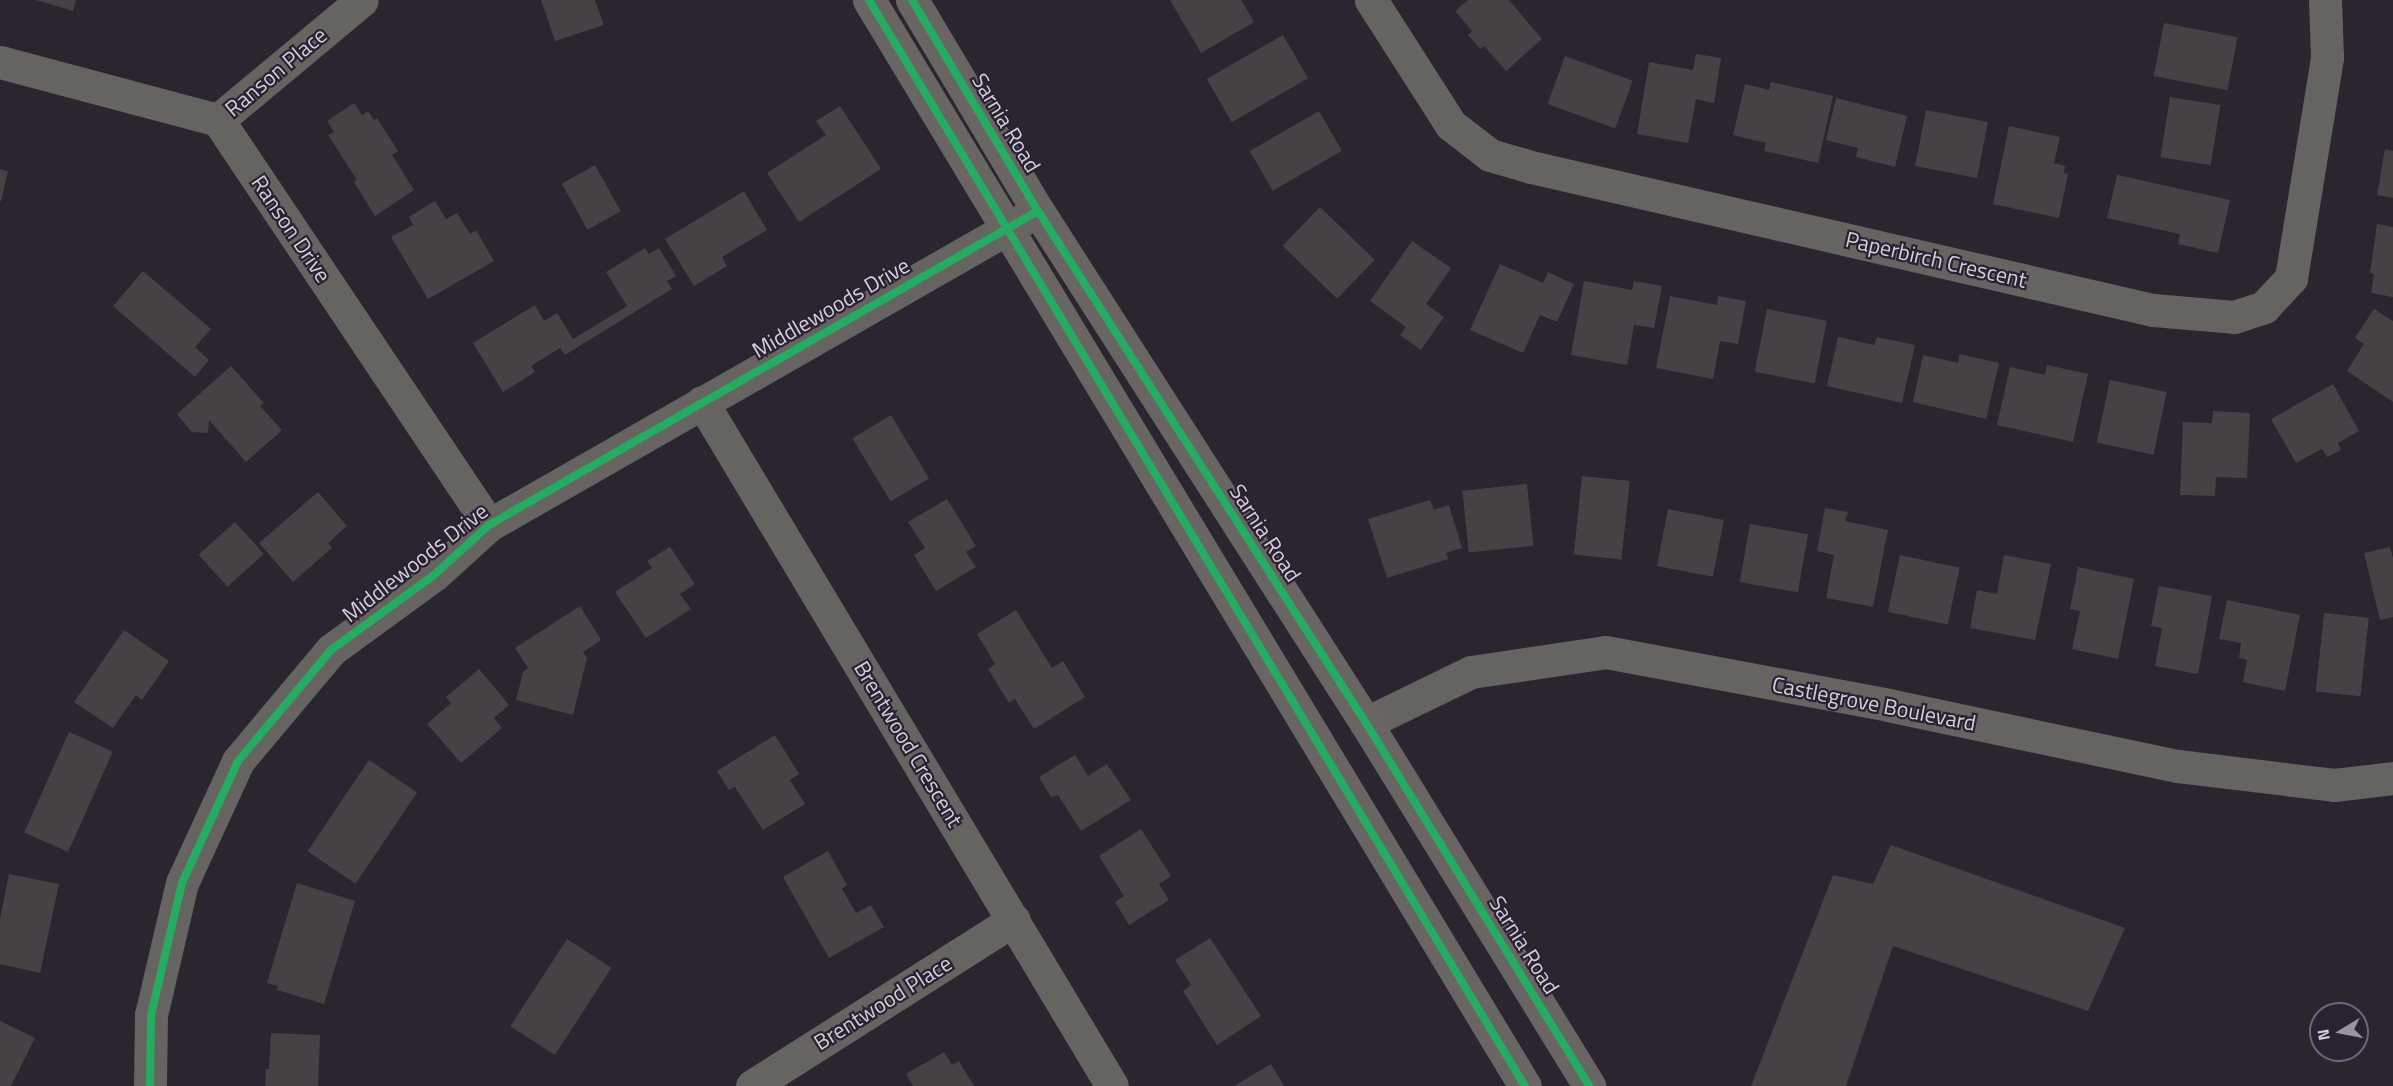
<!DOCTYPE html>
<style>
body{margin:0}
#map{position:relative;width:2393px;height:1086px;overflow:hidden;background:#2a252f;font-family:"Titillium Web",sans-serif}
div>[style]{position:absolute}
[style*='--x']{left:calc(var(--x)*1px);top:calc(var(--y)*1px);width:calc(var(--w)*1px);rotate:calc(var(--a)*1deg)}
.building>*{inset:0;background:#474145;transform-origin:0 0}
.minor>*{height:33px;margin:-16.5px;padding:0 16.5px;transform-origin:16.5px;border-radius:16.5px;background:#666460}
.major>*{height:33px;margin:-16.5px;padding:0 16.5px;transform-origin:16.5px;border-radius:16.5px;background:#696563}
.cycleway>*{height:8px;margin:-4px;padding:0 4px;transform-origin:4px;border-radius:4px;background:#26ab63}
span{translate:-50% -50%;white-space:nowrap;text-align:center;line-height:1.15;-webkit-text-stroke:4.5px #2a2133;paint-order:stroke}
.street-label{font-size:22px;color:#d4ceda}
.north{position:absolute;left:2309px;top:1002px;width:60px;height:60px;box-sizing:border-box;background:#2a2133;border:2px solid #6e6676;border-radius:50%;rotate:260deg;font-size:16px;font-weight:700;line-height:24px;text-align:center;color:#d4ceda}
.north::after{content:'';display:block;margin:auto;width:21px;height:27px;background:#98939e;clip-path:polygon(50% 0,100% 100%,50% 72%,0 100%)}
</style>
<div id="map">
<div class="building">
<div style="clip-path:polygon(36px 0,76px 0,73px 11px)"></div>
<div style="clip-path:polygon(541px 0,595px 0,604px 25px,555px 41px)"></div>
<div style="clip-path:polygon(1170px 0,1241px 0,1254px 22px,1201px 53px)"></div>
<div style="clip-path:polygon(1468px 0,1509px 0,1542px 39px,1506px 71px,1484px 46px,1480px 49px,1468px 35px,1472px 31px,1455px 11px)"></div>
<div style="left:2164px;top:23px;width:75px;height:54px;rotate:11deg"></div>
<div style="left:1283px;top:35px;width:50px;height:88px;rotate:60deg"></div>
<div style="clip-path:polygon(1696px 54px,1721px 58px,1714px 103px,1696px 99px,1688px 143px,1637px 134px,1649px 62px,1693px 70px)"></div>
<div style="left:1565px;top:56px;width:72px;height:51px;rotate:20deg"></div>
<div style="clip-path:polygon(1771px 82px,1833px 96px,1818px 163px,1764px 151px,1766px 143px,1733px 135px,1745px 84px,1769px 90px)"></div>
<div style="left:2170px;top:97px;width:51px;height:61px;rotate:9deg"></div>
<div style="clip-path:polygon(1836px 98px,1907px 116px,1895px 167px,1856px 157px,1858px 148px,1826px 140px)"></div>
<div style="clip-path:polygon(354px 103px,362px 115px,368px 111px,374px 120px,377px 118px,398px 151px,392px 155px,414px 190px,375px 216px,354px 182px,357px 180px,328px 135px,334px 132px,327px 121px)"></div>
<div style="clip-path:polygon(840px 106px,881px 169px,799px 222px,767px 173px,826px 135px,816px 121px)"></div>
<div style="left:1926px;top:110px;width:63px;height:57px;rotate:11deg"></div>
<div style="left:1319px;top:111px;width:46px;height:80px;rotate:60deg"></div>
<div style="clip-path:polygon(2009px 126px,2060px 137px,2054px 163px,2065px 166px,2064px 173px,2068px 174px,2059px 218px,1993px 204px)"></div>
<div style="clip-path:polygon(2385px 149px,2393px 151px,2393px 198px,2377px 195px)"></div>
<div style="left:595px;top:165px;width:53px;height:38px;rotate:61deg"></div>
<div style="clip-path:polygon(0 169px,8px 171px,1px 201px,0 201px)"></div>
<div style="clip-path:polygon(2117px 175px,2230px 200px,2218px 253px,2178px 244px,2180px 234px,2107px 218px)"></div>
<div style="clip-path:polygon(744px 191px,767px 230px,722px 257px,727px 266px,694px 286px,665px 239px)"></div>
<div style="clip-path:polygon(435px 201px,446px 219px,457px 213px,470px 234px,476px 230px,494px 261px,428px 299px,391px 237px,413px 225px,409px 217px)"></div>
<div style="left:1320px;top:207px;width:76px;height:54px;rotate:44deg"></div>
<div style="clip-path:polygon(2377px 224px,2393px 227px,2393px 297px,2371px 293px,2374px 274px,2370px 273px)"></div>
<div style="clip-path:polygon(1412px 241px,1451px 268px,1426px 304px,1444px 317px,1421px 350px,1400px 335px,1406px 327px,1370px 301px)"></div>
<div style="clip-path:polygon(645px 248px,649px 254px,659px 248px,676px 276px,667px 281px,672px 289px,565px 355px,560px 348px,531px 366px,535px 372px,503px 392px,473px 343px,535px 305px,544px 321px,557px 313px,573px 339px,627px 306px,606px 272px)"></div>
<div style="clip-path:polygon(1500px 264px,1543px 283px,1548px 272px,1574px 284px,1557px 322px,1540px 315px,1523px 353px,1470px 330px)"></div>
<div style="clip-path:polygon(143px 271px,211px 329px,195px 347px,209px 360px,195px 377px,113px 306px)"></div>
<div style="clip-path:polygon(1584px 281px,1632px 290px,1634px 281px,1662px 286px,1654px 328px,1634px 325px,1627px 365px,1571px 355px)"></div>
<div style="clip-path:polygon(1670px 296px,1717px 305px,1718px 296px,1746px 301px,1738px 344px,1720px 341px,1713px 379px,1656px 368px)"></div>
<div style="left:1767px;top:309px;width:61px;height:64px;rotate:11deg"></div>
<div style="clip-path:polygon(2374px 309px,2393px 321px,2393px 402px,2347px 371px,2364px 344px,2355px 338px)"></div>
<div style="clip-path:polygon(1838px 337px,1874px 345px,1877px 337px,1915px 345px,1902px 403px,1827px 386px)"></div>
<div style="clip-path:polygon(1959px 354px,1999px 363px,1986px 419px,1913px 402px,1923px 355px,1958px 363px)"></div>
<div style="clip-path:polygon(2047px 365px,2088px 374px,2073px 442px,1997px 425px,2010px 367px,2045px 375px)"></div>
<div style="clip-path:polygon(231px 366px,264px 403px,260px 406px,282px 430px,246px 462px,209px 420px,208px 433px,192px 432px,177px 414px)"></div>
<div style="left:2110px;top:380px;width:58px;height:64px;rotate:12deg"></div>
<div style="clip-path:polygon(2333px 384px,2359px 431px,2338px 443px,2341px 450px,2327px 457px,2322px 449px,2296px 463px,2271px 419px)"></div>
<div style="clip-path:polygon(2213px 411px,2250px 413px,2247px 478px,2216px 477px,2215px 496px,2180px 495px,2183px 422px,2212px 423px)"></div>
<div style="left:891px;top:415px;width:74px;height:45px;rotate:59deg"></div>
<div style="left:1582px;top:476px;width:48px;height:79px;rotate:6deg"></div>
<div style="left:1527px;top:484px;width:62px;height:65px;rotate:84deg"></div>
<div style="clip-path:polygon(318px 492px,347px 526px,328px 543px,332px 548px,293px 582px,259px 543px)"></div>
<div style="clip-path:polygon(947px 499px,976px 546px,966px 552px,976px 567px,936px 591px,914px 555px,925px 548px,908px 522px)"></div>
<div style="clip-path:polygon(1430px 500px,1434px 510px,1449px 505px,1462px 548px,1446px 553px,1448px 559px,1387px 578px,1368px 519px)"></div>
<div style="clip-path:polygon(1825px 508px,1848px 512px,1845px 521px,1888px 530px,1873px 607px,1826px 598px,1834px 555px,1817px 551px)"></div>
<div style="left:1668px;top:509px;width:57px;height:58px;rotate:11deg"></div>
<div style="left:235px;top:522px;width:43px;height:49px;rotate:48deg"></div>
<div style="left:1750px;top:524px;width:59px;height:59px;rotate:10deg"></div>
<div style="clip-path:polygon(670px 547px,695px 584px,680px 594px,691px 609px,646px 638px,615px 592px,652px 568px,647px 561px)"></div>
<div style="clip-path:polygon(2390px 547px,2393px 558px,2393px 617px,2380px 620px,2364px 553px)"></div>
<div style="left:1900px;top:555px;width:61px;height:58px;rotate:12deg"></div>
<div style="clip-path:polygon(2004px 555px,2051px 564px,2035px 640px,1970px 628px,1977px 590px,1997px 594px)"></div>
<div style="clip-path:polygon(2078px 567px,2134px 579px,2118px 659px,2072px 649px,2080px 611px,2070px 609px)"></div>
<div style="clip-path:polygon(2159px 586px,2212px 596px,2198px 674px,2155px 666px,2162px 628px,2151px 626px)"></div>
<div style="clip-path:polygon(2227px 600px,2300px 615px,2285px 691px,2243px 682px,2247px 660px,2239px 658px,2241px 643px,2219px 639px)"></div>
<div style="clip-path:polygon(580px 606px,601px 640px,583px 652px,587px 658px,573px 715px,516px 700px,523px 672px,528px 668px,515px 648px)"></div>
<div style="clip-path:polygon(1016px 610px,1052px 668px,1063px 661px,1085px 697px,1034px 729px,1015px 699px,1009px 703px,988px 669px,995px 664px,977px 634px)"></div>
<div style="left:2324px;top:613px;width:45px;height:79px;rotate:6deg"></div>
<div style="clip-path:polygon(124px 630px,169px 661px,142px 700px,136px 695px,113px 728px,74px 702px)"></div>
<div style="clip-path:polygon(479px 669px,509px 705px,494px 718px,502px 728px,461px 763px,427px 724px,451px 703px,446px 697px)"></div>
<div style="left:69px;top:732px;width:48px;height:110px;rotate:24deg"></div>
<div style="clip-path:polygon(775px 735px,799px 774px,790px 780px,805px 804px,763px 830px,735px 787px,729px 790px,717px 771px)"></div>
<div style="clip-path:polygon(1075px 755px,1088px 776px,1107px 764px,1131px 800px,1081px 831px,1058px 795px,1051px 797px,1039px 777px)"></div>
<div style="left:369px;top:760px;width:58px;height:110px;rotate:34deg"></div>
<div style="clip-path:polygon(1141px 829px,1171px 876px,1159px 884px,1169px 900px,1129px 925px,1115px 902px,1124px 896px,1099px 856px)"></div>
<div style="clip-path:polygon(1891px 845px,2125px 928px,2088px 1011px,1893px 946px,1846px 1086px,1751px 1086px,1833px 875px,1873px 884px)"></div>
<div style="clip-path:polygon(828px 851px,847px 885px,842px 889px,856px 913px,871px 905px,884px 927px,829px 958px,783px 877px)"></div>
<div style="clip-path:polygon(9px 874px,59px 884px,40px 973px,0 964px,0 919px)"></div>
<div style="clip-path:polygon(297px 883px,355px 901px,324px 1004px,277px 990px,278px 986px,267px 983px)"></div>
<div style="clip-path:polygon(1210px 938px,1261px 1016px,1217px 1045px,1183px 991px,1191px 985px,1175px 960px)"></div>
<div style="left:567px;top:939px;width:53px;height:104px;rotate:33deg"></div>
<div style="clip-path:polygon(0 1021px,35px 1038px,11px 1086px,0 1086px)"></div>
<div style="clip-path:polygon(271px 1033px,320px 1035px,318px 1086px,265px 1086px,266px 1069px,269px 1069px)"></div>
<div style="clip-path:polygon(944px 1052px,952px 1065px,959px 1061px,974px 1086px,913px 1086px,906px 1074px)"></div>
<div style="clip-path:polygon(1271px 1064px,1284px 1086px,1234px 1086px)"></div>
</div>
<div class="minor">
<div style="--x:1371;--y:0;--w:148;--a:57.4"></div>
<div style="--x:1451;--y:125;--w:49;--a:37.6"></div>
<div style="--x:1490;--y:155;--w:43;--a:16.3"></div>
<div style="--x:1531;--y:167;--w:638;--a:12.95"></div>
<div style="--x:2153;--y:310;--w:81;--a:4.9"></div>
<div style="--x:2234;--y:317;--w:32;--a:-18"></div>
<div style="--x:2264;--y:307;--w:40;--a:-47"></div>
<div style="--x:2291;--y:278;--w:224;--a:-80.7"></div>
<div style="--x:2327;--y:57;--w:57;--a:-92"></div>
<div style="--x:0;--y:62;--w:226;--a:14.9"></div>
<div style="--x:218;--y:120;--w:487;--a:56.2"></div>
<div style="--x:218;--y:120;--w:187;--a:-39.8"></div>
<div style="--x:702;--y:402;--w:797;--a:59.06"></div>
<div style="--x:1366;--y:723;--w:117;--a:-25.9"></div>
<div style="--x:1471;--y:672;--w:136;--a:-8.4"></div>
<div style="--x:1606;--y:652;--w:287;--a:10.6"></div>
<div style="--x:1888;--y:705;--w:296;--a:11.9"></div>
<div style="--x:2178;--y:766;--w:157;--a:6.9"></div>
<div style="--x:2334;--y:785;--w:59;--a:-6.8"></div>
<div style="--x:150;--y:1086;--w:71;--a:-89.2"></div>
<div style="--x:151;--y:1015;--w:136;--a:-76.8"></div>
<div style="--x:182;--y:883;--w:134;--a:-65.3"></div>
<div style="--x:238;--y:761;--w:145;--a:-50"></div>
<div style="--x:331;--y:650;--w:127;--a:-36.1"></div>
<div style="--x:434;--y:575;--w:74;--a:-42.3"></div>
<div style="--x:489;--y:525;--w:632;--a:-29.77"></div>
<div style="--x:752;--y:1086;--w:310;--a:-32.4"></div>
</div>
<div class="major">
<div style="--x:869;--y:0;--w:1269;--a:58.87"></div>
<div style="--x:912;--y:0;--w:246;--a:59.2"></div>
<div style="--x:1038;--y:211;--w:608;--a:57.36"></div>
<div style="--x:1366;--y:723;--w:426;--a:58.4"></div>
</div>
<div class="cycleway">
<div style="--x:869;--y:0;--w:1269;--a:58.87"></div>
<div style="--x:912;--y:0;--w:246;--a:59.2"></div>
<div style="--x:1038;--y:211;--w:608;--a:57.36"></div>
<div style="--x:1366;--y:723;--w:426;--a:58.4"></div>
<div style="--x:150;--y:1086;--w:71;--a:-89.2"></div>
<div style="--x:151;--y:1015;--w:136;--a:-76.8"></div>
<div style="--x:182;--y:883;--w:134;--a:-65.3"></div>
<div style="--x:238;--y:761;--w:145;--a:-50"></div>
<div style="--x:331;--y:650;--w:127;--a:-36.1"></div>
<div style="--x:434;--y:575;--w:74;--a:-42.3"></div>
<div style="--x:489;--y:525;--w:632;--a:-29.77"></div>
</div>
<div class="street-label">
<span style="left:276px;top:72px;rotate:-40deg">Ranson Place</span>
<span style="left:1006px;top:123px;rotate:59deg">Sarnia Road</span>
<span style="left:291px;top:229px;rotate:56deg">Ranson Drive</span>
<span style="left:1936px;top:260px;rotate:13deg">Paperbirch Crescent</span>
<span style="left:831px;top:308px;rotate:-30deg">Middlewoods Drive</span>
<span style="left:1265px;top:533px;rotate:57deg">Sarnia Road</span>
<span style="left:415px;top:563px;rotate:-38deg">Middlewoods Drive</span>
<span style="left:1874px;top:704px;rotate:11deg">Castlegrove Boulevard</span>
<span style="left:908px;top:744px;rotate:59deg">Brentwood Crescent</span>
<span style="left:1524px;top:945px;rotate:58deg">Sarnia Road</span>
<span style="left:883px;top:1003px;rotate:-32deg">Brentwood Place</span>
</div>
<div class="north">N</div>
</div>
